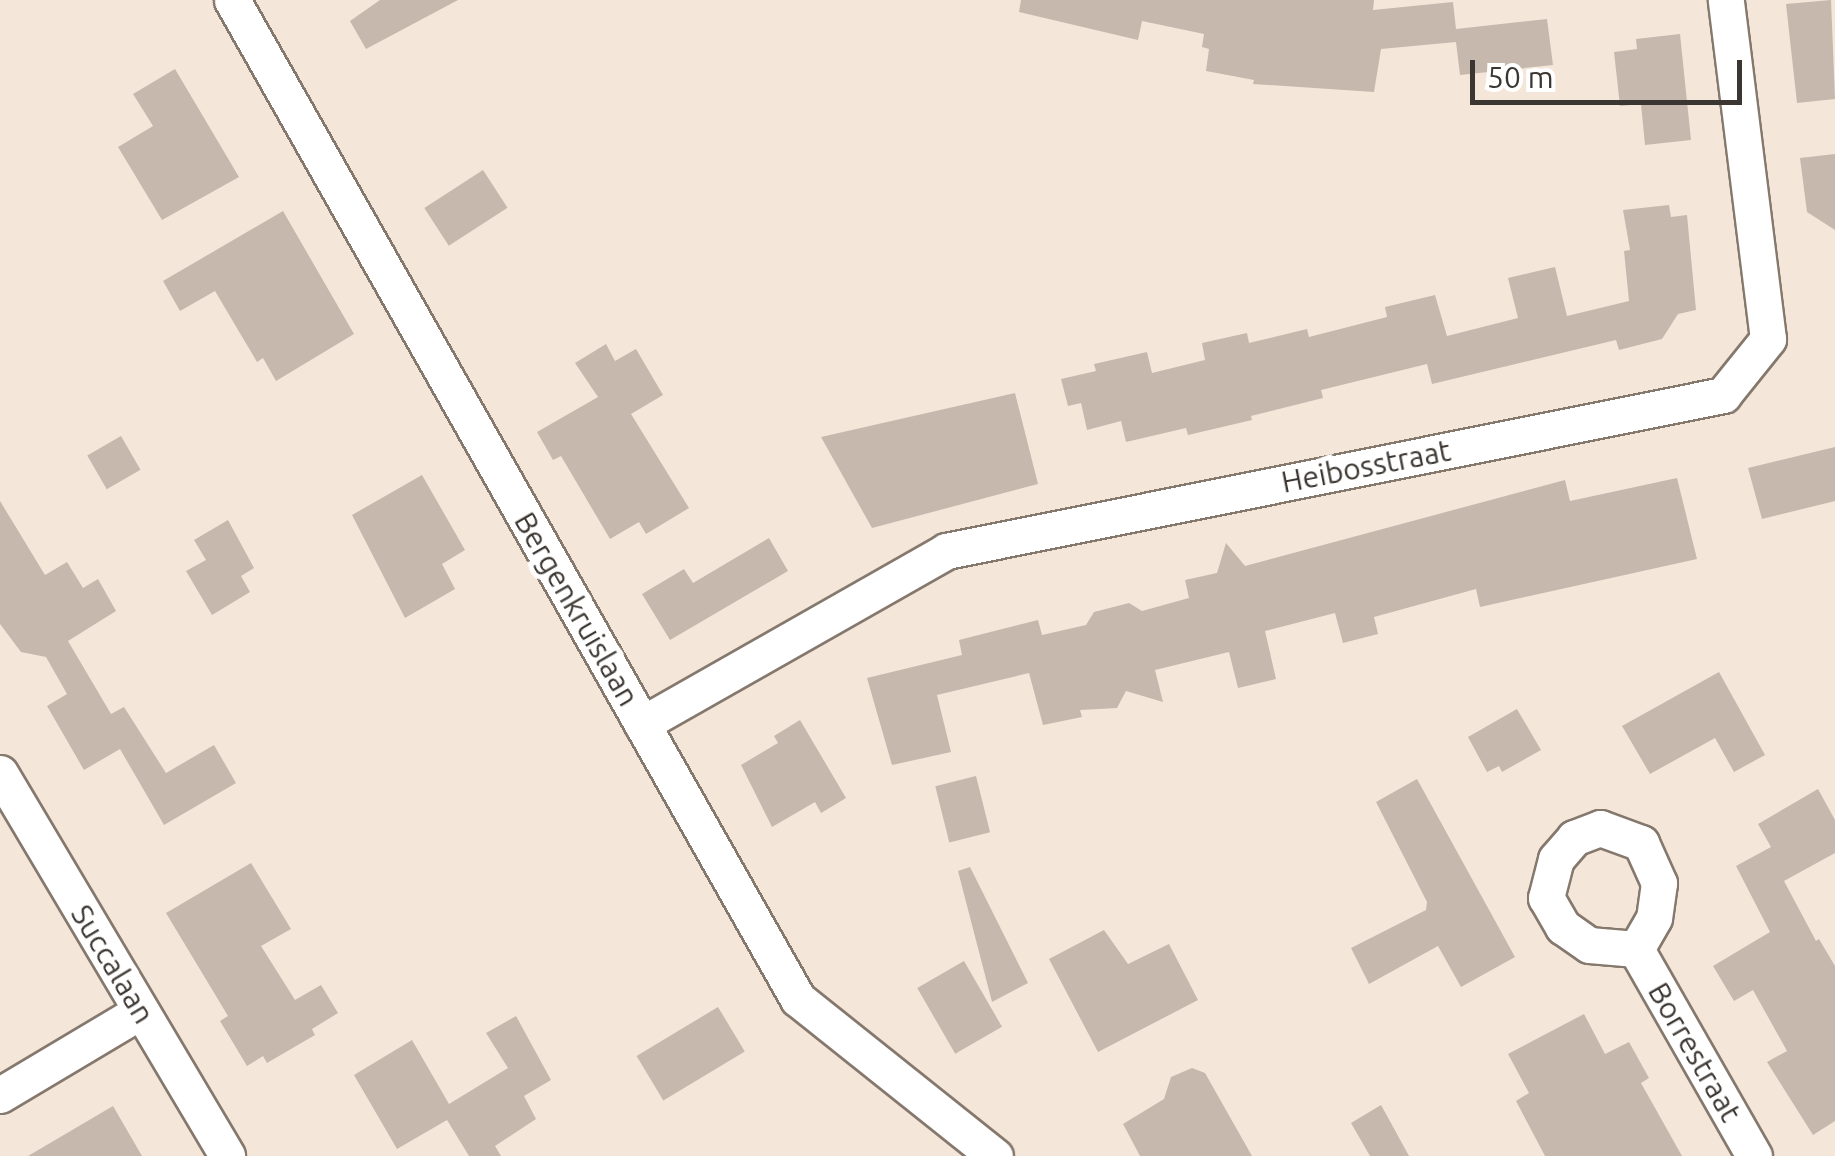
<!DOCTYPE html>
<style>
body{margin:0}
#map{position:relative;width:1835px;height:1156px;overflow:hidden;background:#f5e6da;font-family:Ubuntu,sans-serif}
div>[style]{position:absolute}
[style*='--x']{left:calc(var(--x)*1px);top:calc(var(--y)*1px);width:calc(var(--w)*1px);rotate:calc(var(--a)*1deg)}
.building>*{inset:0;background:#c6b8ac;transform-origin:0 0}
.roads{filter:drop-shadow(2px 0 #85786d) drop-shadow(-2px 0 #85786d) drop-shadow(0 2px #85786d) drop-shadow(0 -2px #85786d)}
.minor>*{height:35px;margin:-17.5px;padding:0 17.5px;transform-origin:17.5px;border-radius:17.5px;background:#fff}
span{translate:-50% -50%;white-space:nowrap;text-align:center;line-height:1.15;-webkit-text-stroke:10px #fff;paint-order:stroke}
.street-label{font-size:30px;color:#3b3631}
.scale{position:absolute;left:1470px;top:60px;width:272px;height:45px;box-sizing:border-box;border:5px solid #3b3631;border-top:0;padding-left:12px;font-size:30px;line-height:35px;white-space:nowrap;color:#3b3631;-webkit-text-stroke:8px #fff;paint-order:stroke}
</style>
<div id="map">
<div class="building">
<div style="clip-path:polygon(380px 0,458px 0,366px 49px,350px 21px)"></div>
<div style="clip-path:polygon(1021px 0,1374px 0,1373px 10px,1453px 2px,1456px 29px,1547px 19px,1553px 65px,1460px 75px,1456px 42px,1381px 49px,1374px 92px,1253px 84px,1254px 80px,1206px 71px,1209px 49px,1202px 47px,1204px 34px,1142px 21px,1138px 40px,1019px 12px)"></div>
<div style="clip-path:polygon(1831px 0,1835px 99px,1797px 103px,1786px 4px)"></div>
<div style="clip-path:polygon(1680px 34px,1691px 140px,1645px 145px,1641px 104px,1620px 106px,1614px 52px,1637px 49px,1636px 39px)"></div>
<div style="clip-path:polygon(175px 69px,239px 177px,162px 220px,118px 147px,153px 126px,133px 94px)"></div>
<div style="clip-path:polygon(1835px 154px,1835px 230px,1807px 212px,1800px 158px)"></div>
<div style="left:483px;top:170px;width:45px;height:70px;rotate:57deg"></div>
<div style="clip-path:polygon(1669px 205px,1671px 217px,1687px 215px,1696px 310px,1678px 314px,1662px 339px,1619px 350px,1616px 340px,1432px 384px,1427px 364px,1321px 390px,1323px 398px,1251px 416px,1252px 420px,1188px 435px,1186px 428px,1126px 442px,1121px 421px,1087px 430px,1081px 403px,1068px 406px,1061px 379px,1096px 371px,1094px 364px,1147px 352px,1152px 373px,1205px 360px,1202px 343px,1247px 333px,1249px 343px,1307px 329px,1309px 337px,1387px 317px,1385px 307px,1435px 295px,1447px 336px,1518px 318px,1508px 278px,1555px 267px,1567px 316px,1629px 301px,1624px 251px,1630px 250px,1623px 210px)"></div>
<div style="clip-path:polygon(283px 211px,354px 334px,276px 381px,263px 358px,257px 362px,215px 291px,180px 311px,163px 281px)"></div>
<div style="clip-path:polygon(606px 344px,615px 361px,636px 349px,663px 395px,631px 414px,689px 508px,646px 534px,639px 522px,610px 539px,561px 456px,553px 460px,537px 432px,598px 397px,575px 363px)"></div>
<div style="clip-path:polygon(1015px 393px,1038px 484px,872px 528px,821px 437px)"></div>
<div style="left:121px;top:436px;width:39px;height:39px;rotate:60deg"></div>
<div style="clip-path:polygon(1835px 447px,1835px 501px,1762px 519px,1748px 468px)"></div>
<div style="clip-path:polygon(422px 475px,465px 550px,442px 564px,455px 589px,405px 618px,352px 515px)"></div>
<div style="clip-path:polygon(1677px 478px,1697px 559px,1480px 607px,1476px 589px,1374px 617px,1378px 634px,1343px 643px,1335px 613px,1265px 631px,1276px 679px,1238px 688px,1229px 652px,1155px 670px,1163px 702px,1126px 691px,1117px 708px,1080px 710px,1082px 717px,1043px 725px,1029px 673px,937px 695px,951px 752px,892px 765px,867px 678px,962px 655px,959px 640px,1038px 620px,1042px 635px,1086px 625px,1094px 612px,1129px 603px,1142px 611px,1189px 598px,1185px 580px,1217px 573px,1226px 543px,1245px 566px,1565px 480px,1570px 501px)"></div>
<div style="clip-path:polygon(0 501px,45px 575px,67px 562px,83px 588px,98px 579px,116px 611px,68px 641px,111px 714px,124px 707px,166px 773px,214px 745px,236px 783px,164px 825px,120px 749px,84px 770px,47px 706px,67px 694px,46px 657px,21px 652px,0 624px)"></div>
<div style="clip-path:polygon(228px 520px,254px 568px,241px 576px,250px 592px,212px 615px,186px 571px,206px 560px,194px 540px)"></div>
<div style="clip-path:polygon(769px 538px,788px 571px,670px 640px,642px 594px,684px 569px,693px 583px)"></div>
<div style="clip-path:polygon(1719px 672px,1765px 755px,1734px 772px,1715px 738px,1650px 774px,1622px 726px)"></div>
<div style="clip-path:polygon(1517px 709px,1541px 750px,1502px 772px,1499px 766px,1487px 772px,1468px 737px)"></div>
<div style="clip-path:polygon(800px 720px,846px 798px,821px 813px,815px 802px,772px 827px,741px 765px,778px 743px,774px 736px)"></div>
<div style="left:976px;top:776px;width:58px;height:42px;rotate:76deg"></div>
<div style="clip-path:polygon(1417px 779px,1515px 957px,1461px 987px,1438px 946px,1369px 984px,1351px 948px,1426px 910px,1427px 902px,1376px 802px)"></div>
<div style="clip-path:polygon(1818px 789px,1835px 820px,1835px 853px,1784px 881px,1816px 941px,1819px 939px,1835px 966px,1835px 1121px,1813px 1135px,1767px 1062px,1787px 1051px,1753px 990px,1734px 1001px,1713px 966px,1770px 932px,1736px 866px,1771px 847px,1758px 824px)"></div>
<div style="clip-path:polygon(251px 863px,291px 929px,261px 946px,295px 1000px,321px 985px,338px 1013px,312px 1029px,315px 1035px,267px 1063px,263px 1056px,247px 1066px,220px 1021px,228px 1016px,166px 913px)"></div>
<div style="clip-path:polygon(970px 867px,1028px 983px,992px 1002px,958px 871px)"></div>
<div style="clip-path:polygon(1104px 930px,1128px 964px,1169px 944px,1198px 1000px,1098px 1052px,1049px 959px)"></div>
<div style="left:964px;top:961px;width:76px;height:54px;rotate:60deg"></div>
<div style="left:718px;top:1007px;width:52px;height:95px;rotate:59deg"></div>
<div style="clip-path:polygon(1584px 1014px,1605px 1054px,1629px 1042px,1649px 1078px,1641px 1083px,1682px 1156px,1545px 1156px,1516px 1101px,1529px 1093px,1508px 1054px)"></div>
<div style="clip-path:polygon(516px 1016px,551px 1080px,524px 1096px,536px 1119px,495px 1146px,501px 1156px,469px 1156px,447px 1120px,397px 1149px,354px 1075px,412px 1040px,449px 1104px,508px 1068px,486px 1033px)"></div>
<div style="clip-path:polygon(1192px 1068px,1205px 1073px,1252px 1156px,1140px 1156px,1123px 1124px,1164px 1099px,1171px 1077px)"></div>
<div style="clip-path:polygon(1381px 1105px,1386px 1114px,1409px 1156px,1370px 1156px,1351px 1123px)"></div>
<div style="clip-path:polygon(113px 1106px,142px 1156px,28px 1156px)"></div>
</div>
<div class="roads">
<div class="minor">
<div style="--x:232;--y:0;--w:1148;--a:60.47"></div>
<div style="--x:798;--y:999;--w:252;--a:38.6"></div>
<div style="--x:642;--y:724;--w:350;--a:-29.6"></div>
<div style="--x:946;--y:551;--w:793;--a:-11.35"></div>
<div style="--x:1723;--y:395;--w:72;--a:-51.2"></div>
<div style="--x:1768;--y:339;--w:342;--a:-97.1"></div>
<div style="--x:0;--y:773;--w:445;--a:59.3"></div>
<div style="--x:1600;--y:828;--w:44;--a:20.1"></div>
<div style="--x:1641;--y:843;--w:44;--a:65.8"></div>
<div style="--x:1659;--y:883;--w:35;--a:98"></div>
<div style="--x:1654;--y:918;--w:36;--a:120"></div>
<div style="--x:1636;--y:949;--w:47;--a:-175.1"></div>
<div style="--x:1589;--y:945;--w:32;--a:-145"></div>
<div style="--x:1563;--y:927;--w:34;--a:-120"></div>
<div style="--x:1546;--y:898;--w:40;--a:-75.6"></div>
<div style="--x:1556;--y:859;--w:28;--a:-49"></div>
<div style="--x:1574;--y:838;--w:28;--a:-21"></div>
<div style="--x:1636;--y:949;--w:238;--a:60.3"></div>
<div style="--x:0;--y:1095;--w:164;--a:-30.8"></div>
</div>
</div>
<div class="street-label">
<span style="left:1366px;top:466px;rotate:-11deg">Heibosstraat</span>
<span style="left:577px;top:609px;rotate:60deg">Bergenkruislaan</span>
<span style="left:113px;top:964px;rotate:59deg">Succalaan</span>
<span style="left:1695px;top:1052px;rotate:60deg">Borrestraat</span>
</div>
<div class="scale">50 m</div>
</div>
